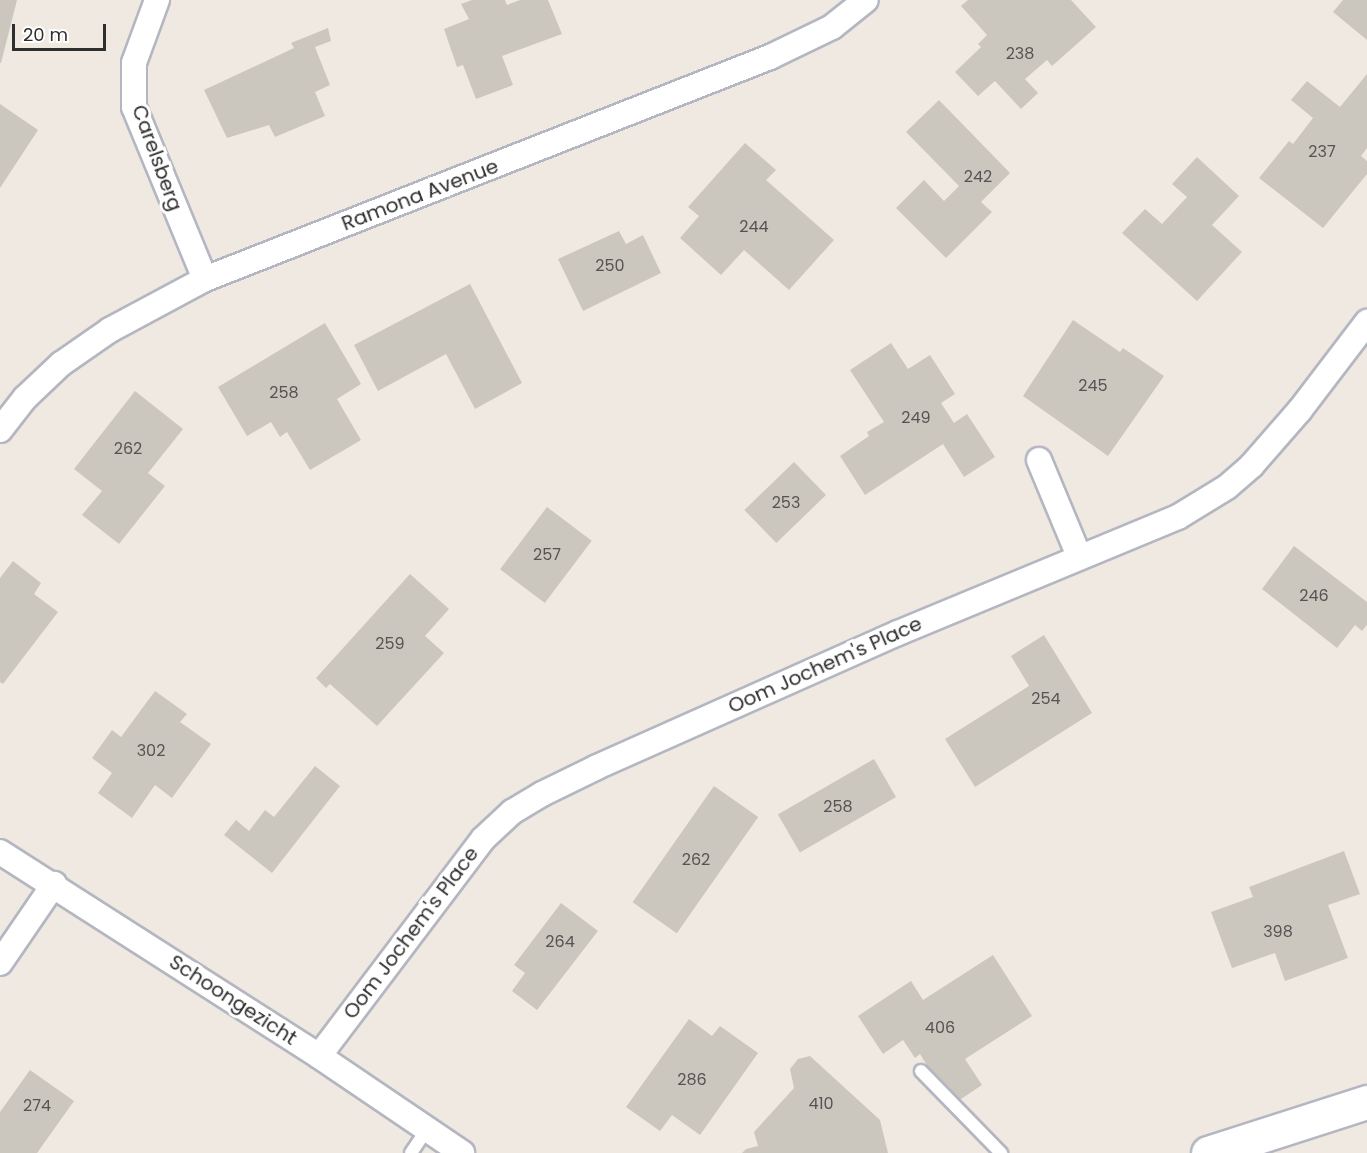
<!DOCTYPE html>
<style>
body{margin:0}
#map{position:relative;width:1367px;height:1153px;overflow:hidden;background:#efe9e1;font-family:Poppins,sans-serif}
div>[style]{position:absolute}
[style*='--x']{left:calc(var(--x)*1px);top:calc(var(--y)*1px);width:calc(var(--w)*1px);rotate:calc(var(--a)*1deg)}
.building>*{inset:0;background:#cbc7bf;transform-origin:0 0}
.roads{filter:drop-shadow(2px 0 #b4b6c1) drop-shadow(-2px 0 #b4b6c1) drop-shadow(0 2px #b4b6c1) drop-shadow(0 -2px #b4b6c1)}
.lane>*{height:12px;margin:-6px;padding:0 6px;transform-origin:6px;border-radius:6px;background:#fff}
.street>*{height:24px;margin:-12px;padding:0 12px;transform-origin:12px;border-radius:12px;background:#fff}
.secondary>*{height:33px;margin:-16.5px;padding:0 16.5px;transform-origin:16.5px;border-radius:16.5px;background:#fff}
span{translate:-50% -50%;white-space:nowrap;text-align:center;line-height:1.15;-webkit-text-stroke:6px #fff;paint-order:stroke}
.number-label{font-size:16px;color:#555452}
.number-label span{-webkit-text-stroke-width:0}
.street-label{font-size:20px;color:#2e2e2e}
.scale{position:absolute;left:12px;top:24px;width:94px;height:27px;box-sizing:border-box;border:3px solid #2e2e2e;border-top:0;padding-left:8px;font-size:18px;line-height:21px;white-space:nowrap;color:#2e2e2e;-webkit-text-stroke:4px #fff;paint-order:stroke}
</style>
<div id="map">
<div class="building">
<div style="clip-path:polygon(0 0,17px 0,1px 63px,0 63px)"></div>
<div style="clip-path:polygon(472px 0,505px 0,507px 5px,520px 0,548px 0,562px 34px,502px 56px,513px 85px,476px 99px,463px 65px,457px 67px,444px 29px,469px 19px,461px 4px)"></div>
<div style="clip-path:polygon(968px 0,1071px 0,1096px 27px,1052px 66px,1047px 60px,1025px 79px,1038px 93px,1021px 109px,995px 81px,978px 96px,955px 72px,981px 47px,978px 44px,987px 35px,961px 6px)"></div>
<div style="clip-path:polygon(1343px 0,1367px 0,1367px 40px,1333px 12px)"></div>
<div style="clip-path:polygon(328px 28px,331px 41px,315px 47px,330px 85px,315px 92px,325px 116px,275px 137px,269px 125px,227px 138px,204px 90px,294px 48px,291px 43px)"></div>
<div style="clip-path:polygon(1367px 74px,1367px 148px,1361px 156px,1367px 161px,1367px 174px,1323px 228px,1259px 178px,1289px 141px,1293px 144px,1313px 118px,1291px 100px,1307px 81px,1340px 107px)"></div>
<div style="clip-path:polygon(939px 100px,1010px 173px,981px 202px,992px 212px,946px 258px,896px 208px,924px 180px,944px 201px,959px 186px,906px 132px)"></div>
<div style="clip-path:polygon(0 104px,38px 130px,0 188px)"></div>
<div style="clip-path:polygon(745px 143px,776px 170px,766px 180px,834px 240px,789px 290px,744px 250px,721px 275px,680px 238px,699px 216px,688px 207px)"></div>
<div style="clip-path:polygon(1197px 157px,1239px 196px,1212px 225px,1242px 252px,1197px 301px,1122px 233px,1145px 209px,1162px 224px,1187px 197px,1172px 184px)"></div>
<div style="clip-path:polygon(619px 231px,626px 244px,643px 235px,661px 273px,583px 311px,558px 259px)"></div>
<div style="clip-path:polygon(470px 284px,522px 383px,475px 409px,446px 354px,378px 391px,354px 345px)"></div>
<div style="clip-path:polygon(1073px 320px,1120px 352px,1123px 348px,1164px 376px,1108px 456px,1023px 396px)"></div>
<div style="clip-path:polygon(325px 323px,361px 384px,337px 399px,361px 440px,310px 470px,287px 432px,280px 437px,271px 422px,247px 436px,218px 387px)"></div>
<div style="clip-path:polygon(891px 343px,908px 369px,930px 355px,955px 394px,941px 403px,954px 423px,967px 414px,995px 457px,964px 477px,943px 444px,865px 495px,840px 456px,869px 436px,867px 432px,884px 422px,850px 370px)"></div>
<div style="clip-path:polygon(135px 391px,183px 429px,148px 473px,165px 486px,119px 544px,82px 515px,102px 491px,74px 469px)"></div>
<div style="left:794px;top:462px;width:46px;height:69px;rotate:46deg"></div>
<div style="left:547px;top:507px;width:56px;height:78px;rotate:37deg"></div>
<div style="clip-path:polygon(1294px 546px,1367px 602px,1367px 625px,1362px 631px,1355px 625px,1337px 648px,1262px 589px)"></div>
<div style="clip-path:polygon(13px 561px,41px 583px,34px 594px,58px 612px,3px 684px,0 682px,0 578px)"></div>
<div style="clip-path:polygon(410px 574px,449px 609px,425px 636px,444px 653px,377px 726px,330px 684px,326px 688px,316px 678px)"></div>
<div style="clip-path:polygon(1044px 635px,1092px 713px,975px 787px,945px 739px,1029px 686px,1011px 656px)"></div>
<div style="clip-path:polygon(155px 691px,187px 714px,180px 722px,211px 744px,172px 798px,155px 785px,132px 818px,98px 793px,112px 773px,92px 758px,112px 730px,121px 737px)"></div>
<div style="left:874px;top:759px;width:44px;height:111px;rotate:60deg"></div>
<div style="clip-path:polygon(315px 766px,340px 786px,272px 873px,224px 835px,236px 820px,249px 831px,265px 810px,274px 817px)"></div>
<div style="left:714px;top:786px;width:54px;height:142px;rotate:35deg"></div>
<div style="clip-path:polygon(1344px 851px,1360px 894px,1328px 905px,1348px 958px,1285px 981px,1275px 953px,1232px 968px,1211px 912px,1253px 897px,1249px 887px)"></div>
<div style="clip-path:polygon(561px 903px,598px 931px,537px 1010px,512px 991px,525px 973px,514px 965px)"></div>
<div style="clip-path:polygon(993px 955px,1032px 1016px,965px 1059px,982px 1085px,952px 1105px,920px 1054px,915px 1058px,903px 1040px,883px 1054px,858px 1016px,911px 981px,923px 1000px)"></div>
<div style="clip-path:polygon(689px 1019px,712px 1036px,720px 1026px,758px 1053px,700px 1135px,672px 1115px,660px 1131px,626px 1107px)"></div>
<div style="clip-path:polygon(810px 1056px,880px 1120px,888px 1153px,742px 1153px,746px 1149px,758px 1146px,754px 1132px,794px 1088px,790px 1069px,798px 1059px)"></div>
<div style="clip-path:polygon(30px 1070px,74px 1101px,37px 1153px,0 1153px,0 1112px)"></div>
</div>
<div class="roads">
<div class="lane">
<div style="--x:921;--y:1071;--w:115;--a:45.7"></div>
<div style="--x:411;--y:1153;--w:29;--a:-56"></div>
</div>
<div class="street">
<div style="--x:157;--y:0;--w:67;--a:110.1"></div>
<div style="--x:134;--y:63;--w:44;--a:90"></div>
<div style="--x:134;--y:107;--w:186;--a:67.6"></div>
<div style="--x:0;--y:430;--w:41;--a:-52"></div>
<div style="--x:25;--y:398;--w:50;--a:-43.4"></div>
<div style="--x:61;--y:364;--w:60;--a:-34.8"></div>
<div style="--x:110;--y:330;--w:108;--a:-28.2"></div>
<div style="--x:205;--y:279;--w:607;--a:-21.45"></div>
<div style="--x:770;--y:57;--w:69;--a:-25.8"></div>
<div style="--x:832;--y:27;--w:43;--a:-38.5"></div>
<div style="--x:1039;--y:460;--w:104;--a:67.4"></div>
<div style="--x:0;--y:852;--w:379;--a:32.6"></div>
<div style="--x:319;--y:1056;--w:173;--a:34.1"></div>
<div style="--x:0;--y:963;--w:96;--a:-55.6"></div>
<div style="--x:319;--y:1056;--w:272;--a:-52.9"></div>
<div style="--x:483;--y:839;--w:40;--a:-43"></div>
<div style="--x:512;--y:812;--w:35;--a:-31"></div>
<div style="--x:542;--y:794;--w:61;--a:-26.1"></div>
<div style="--x:597;--y:767;--w:329;--a:-24"></div>
<div style="--x:898;--y:633;--w:303;--a:-22.5"></div>
<div style="--x:1178;--y:517;--w:57;--a:-31.5"></div>
<div style="--x:1227;--y:487;--w:33;--a:-41"></div>
<div style="--x:1252;--y:465;--w:73;--a:-48.9"></div>
<div style="--x:1300;--y:410;--w:111;--a:-52.7"></div>
</div>
<div class="secondary">
<div style="--x:1208;--y:1153;--w:167;--a:-17.8"></div>
</div>
</div>
<div class="number-label">
<span style="left:1020px;top:54px">238</span>
<span style="left:1322px;top:152px">237</span>
<span style="left:978px;top:177px">242</span>
<span style="left:754px;top:227px">244</span>
<span style="left:610px;top:266px">250</span>
<span style="left:1093px;top:386px">245</span>
<span style="left:284px;top:393px">258</span>
<span style="left:916px;top:418px">249</span>
<span style="left:128px;top:449px">262</span>
<span style="left:786px;top:503px">253</span>
<span style="left:547px;top:555px">257</span>
<span style="left:1314px;top:596px">246</span>
<span style="left:390px;top:644px">259</span>
<span style="left:1046px;top:699px">254</span>
<span style="left:151px;top:751px">302</span>
<span style="left:838px;top:807px">258</span>
<span style="left:696px;top:860px">262</span>
<span style="left:1278px;top:932px">398</span>
<span style="left:560px;top:942px">264</span>
<span style="left:940px;top:1028px">406</span>
<span style="left:692px;top:1080px">286</span>
<span style="left:821px;top:1104px">410</span>
<span style="left:37px;top:1106px">274</span>
</div>
<div class="street-label">
<span style="left:157px;top:158px;rotate:70deg">Carelsberg</span>
<span style="left:420px;top:195px;rotate:-21deg">Ramona Avenue</span>
<span style="left:825px;top:665px;rotate:-24deg">Oom Jochem's Place</span>
<span style="left:411px;top:933px;rotate:-53deg">Oom Jochem's Place</span>
<span style="left:233px;top:1000px;rotate:33deg">Schoongezicht</span>
</div>
<div class="scale">20 m</div>
</div>
